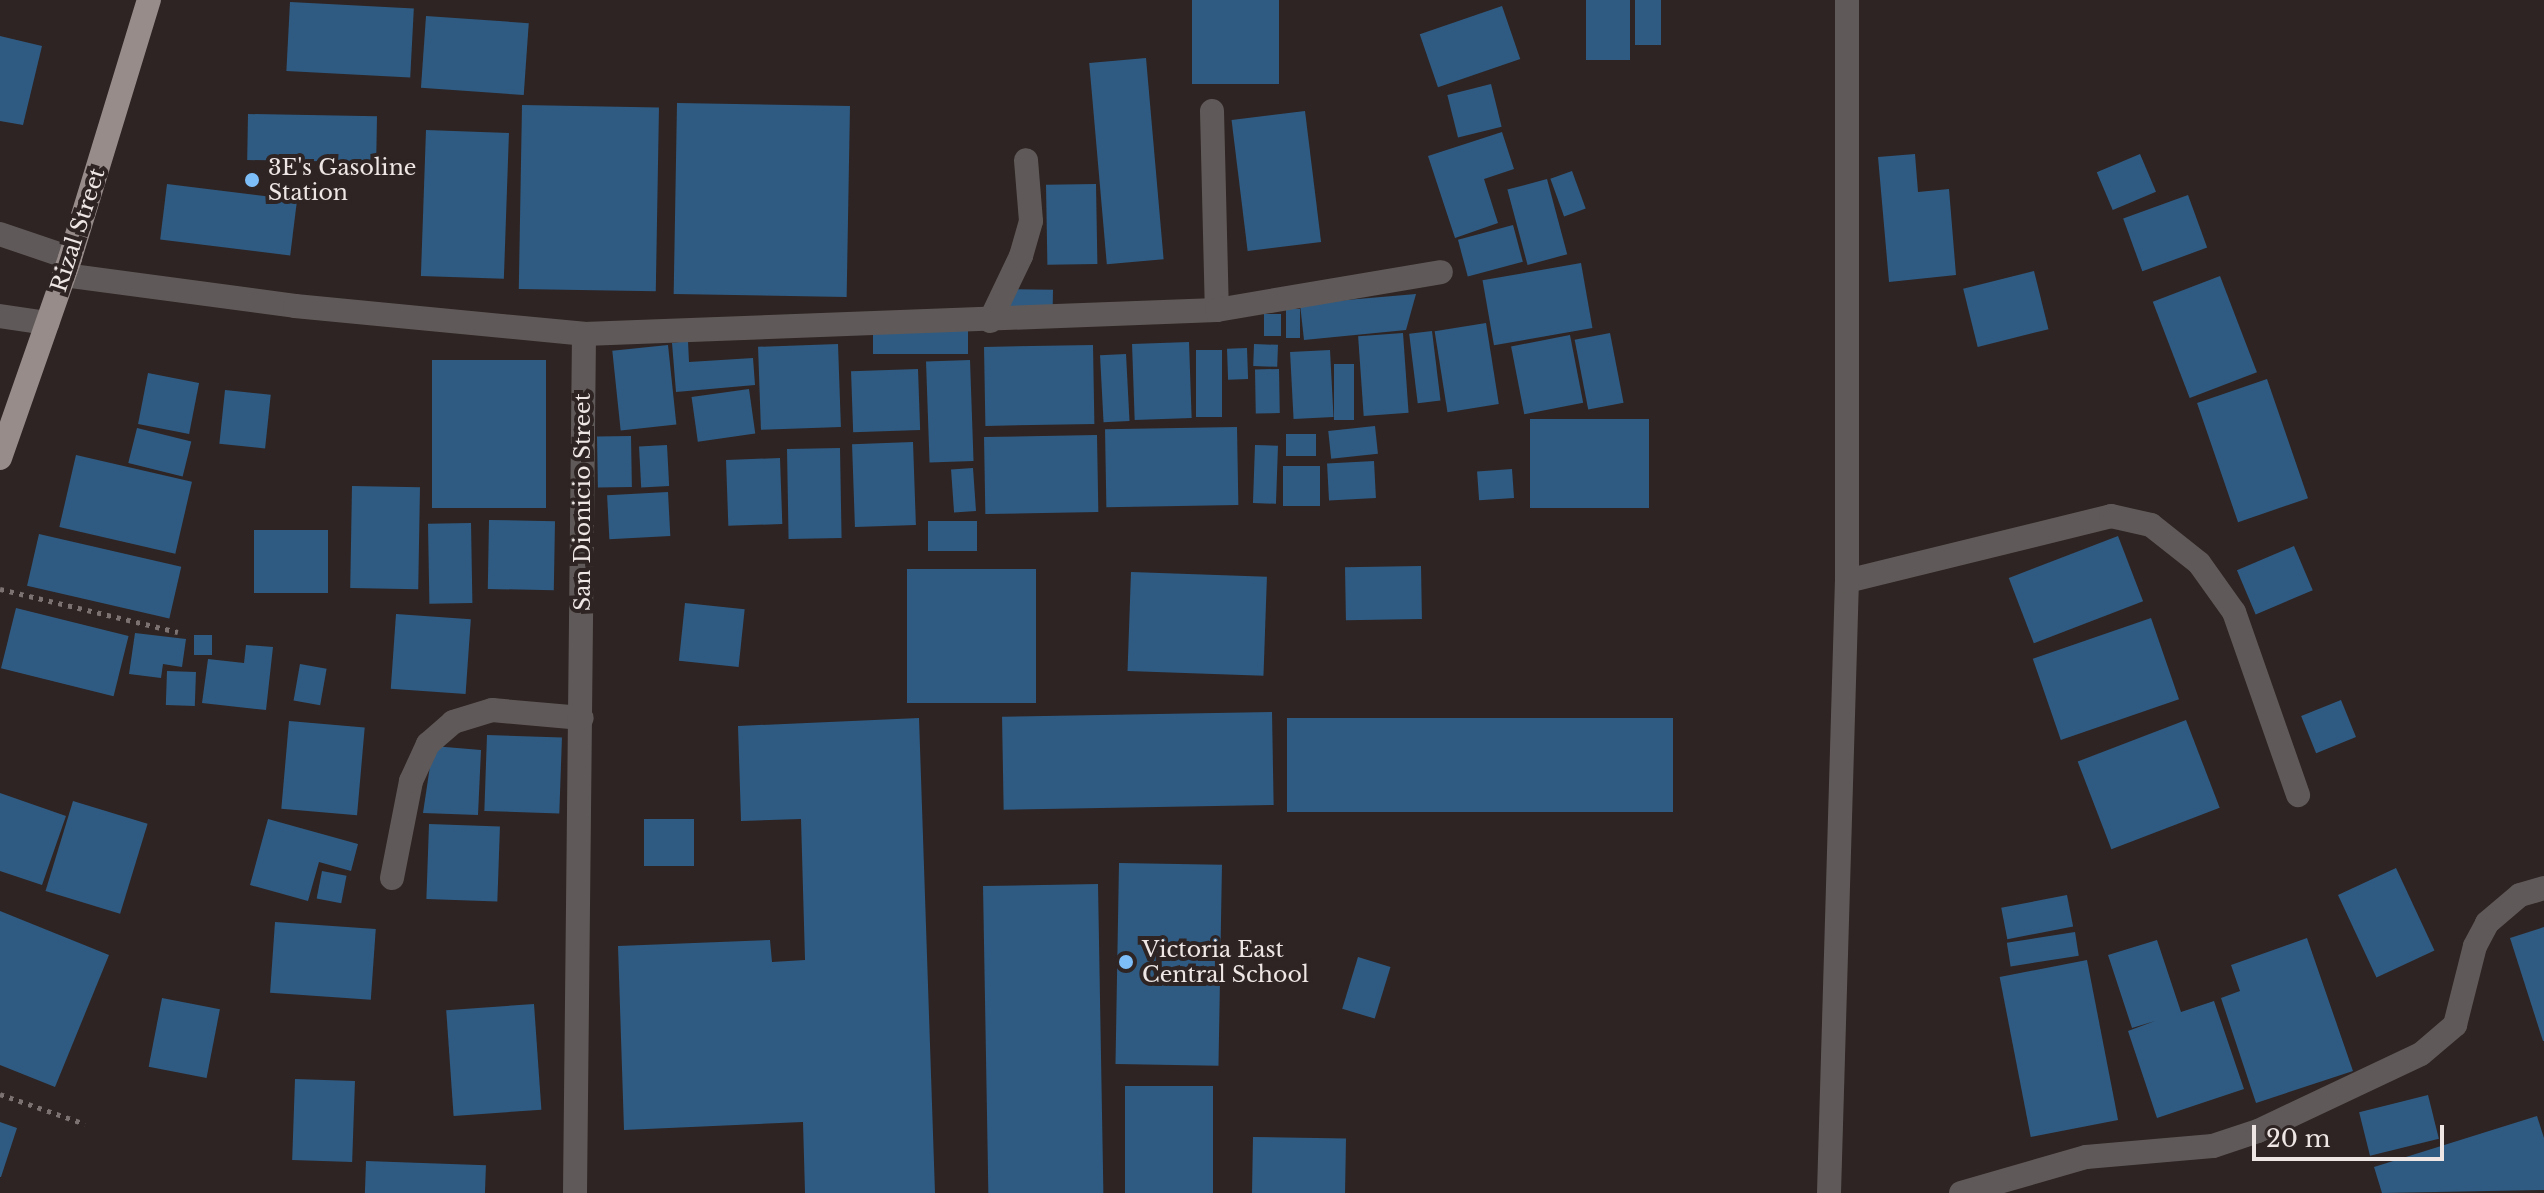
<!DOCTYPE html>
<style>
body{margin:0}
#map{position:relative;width:2544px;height:1193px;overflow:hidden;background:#2e2423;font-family:"Libre Baskerville",serif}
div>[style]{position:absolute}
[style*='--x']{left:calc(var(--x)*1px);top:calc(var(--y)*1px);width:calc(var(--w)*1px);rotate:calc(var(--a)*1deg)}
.building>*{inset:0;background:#2f5b82;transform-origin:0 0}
.path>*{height:5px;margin-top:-2.5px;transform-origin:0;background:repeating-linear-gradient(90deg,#7b7271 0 4px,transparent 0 10px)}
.lane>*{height:24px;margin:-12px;padding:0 12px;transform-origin:12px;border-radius:12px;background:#5f5a59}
.street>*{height:24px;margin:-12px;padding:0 12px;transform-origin:12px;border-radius:12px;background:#5f5a59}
.primary>*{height:24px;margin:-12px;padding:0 12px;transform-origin:12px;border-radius:12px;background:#978c8a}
.dots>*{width:22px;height:22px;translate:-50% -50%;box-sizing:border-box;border:4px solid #2e2423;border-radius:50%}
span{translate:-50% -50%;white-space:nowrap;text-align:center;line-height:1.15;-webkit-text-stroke:8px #2e2423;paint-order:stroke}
.poi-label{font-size:22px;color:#ede6e5}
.left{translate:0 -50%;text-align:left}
.street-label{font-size:22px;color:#ede6e5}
.scale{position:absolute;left:2252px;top:1125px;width:192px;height:36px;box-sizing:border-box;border:4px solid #ede6e5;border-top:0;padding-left:10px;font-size:24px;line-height:28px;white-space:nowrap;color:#ede6e5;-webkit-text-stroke:6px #2e2423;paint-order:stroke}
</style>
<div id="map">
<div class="building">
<div style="left:1192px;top:0;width:87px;height:84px"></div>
<div style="left:1586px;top:0;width:44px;height:60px"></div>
<div style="left:1635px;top:0;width:26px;height:45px"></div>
<div style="left:290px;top:2px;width:124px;height:69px;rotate:3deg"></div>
<div style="left:1502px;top:6px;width:56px;height:87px;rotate:71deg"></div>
<div style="left:426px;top:16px;width:103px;height:72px;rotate:4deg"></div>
<div style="clip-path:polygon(0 36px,42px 46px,23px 125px,0 121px)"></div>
<div style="left:1146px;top:58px;width:202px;height:57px;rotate:85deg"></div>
<div style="left:1491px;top:84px;width:44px;height:45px;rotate:76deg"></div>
<div style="left:677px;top:103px;width:173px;height:191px;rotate:1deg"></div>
<div style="left:522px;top:105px;width:137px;height:184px;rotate:1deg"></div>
<div style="left:1305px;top:111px;width:132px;height:74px;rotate:83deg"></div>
<div style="left:248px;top:114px;width:129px;height:46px;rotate:1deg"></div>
<div style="left:426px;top:130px;width:83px;height:146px;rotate:2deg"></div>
<div style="clip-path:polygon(1502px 132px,1514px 169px,1484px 179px,1498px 223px,1455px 238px,1428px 156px)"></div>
<div style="clip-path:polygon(1915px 154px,1918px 192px,1949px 189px,1956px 275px,1889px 282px,1878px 157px)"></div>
<div style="left:2140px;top:154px;width:41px;height:47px;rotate:67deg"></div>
<div style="left:1572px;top:171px;width:40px;height:23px;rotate:70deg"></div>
<div style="left:1547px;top:179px;width:78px;height:41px;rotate:75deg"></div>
<div style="left:167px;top:184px;width:131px;height:56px;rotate:7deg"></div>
<div style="left:1096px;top:184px;width:80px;height:50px;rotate:89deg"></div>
<div style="left:2188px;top:195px;width:56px;height:69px;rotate:70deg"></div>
<div style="left:1513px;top:225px;width:38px;height:57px;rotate:75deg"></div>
<div style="left:1581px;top:263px;width:66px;height:100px;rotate:80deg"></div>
<div style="left:2034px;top:271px;width:60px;height:73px;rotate:76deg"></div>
<div style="left:2220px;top:276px;width:103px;height:72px;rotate:69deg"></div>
<div style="left:1007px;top:289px;width:46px;height:25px;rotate:1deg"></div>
<div style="clip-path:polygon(1416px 294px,1406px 330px,1304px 340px,1300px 304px)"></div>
<div style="left:1300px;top:309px;width:29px;height:14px;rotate:90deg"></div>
<div style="left:1281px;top:314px;width:22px;height:17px;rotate:90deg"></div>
<div style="left:1486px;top:323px;width:82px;height:52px;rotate:81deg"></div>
<div style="left:968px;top:329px;width:25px;height:95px;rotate:90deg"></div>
<div style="left:1432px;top:331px;width:70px;height:23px;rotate:83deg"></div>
<div style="left:1403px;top:333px;width:80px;height:45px;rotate:86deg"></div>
<div style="left:1610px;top:333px;width:71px;height:36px;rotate:79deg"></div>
<div style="left:1570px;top:335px;width:69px;height:60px;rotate:79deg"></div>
<div style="clip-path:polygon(688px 341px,689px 362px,753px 358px,755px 385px,676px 392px,672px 343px)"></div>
<div style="left:1189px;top:342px;width:76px;height:57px;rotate:88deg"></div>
<div style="left:838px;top:344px;width:83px;height:80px;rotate:88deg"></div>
<div style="left:1254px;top:344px;width:24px;height:22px;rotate:2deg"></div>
<div style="left:668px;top:345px;width:80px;height:56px;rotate:84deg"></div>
<div style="left:1093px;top:345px;width:79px;height:109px;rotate:89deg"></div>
<div style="left:1247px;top:348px;width:31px;height:20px;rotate:88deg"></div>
<div style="left:1196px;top:350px;width:26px;height:67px"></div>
<div style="left:1330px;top:350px;width:67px;height:40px;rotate:87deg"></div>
<div style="left:1126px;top:354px;width:67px;height:26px;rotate:87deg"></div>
<div style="left:546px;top:360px;width:148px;height:114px;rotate:90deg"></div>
<div style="left:970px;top:360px;width:101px;height:44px;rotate:88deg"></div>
<div style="left:1334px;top:364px;width:20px;height:56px"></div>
<div style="left:918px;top:369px;width:61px;height:67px;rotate:88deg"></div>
<div style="left:1279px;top:369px;width:44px;height:24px;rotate:89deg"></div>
<div style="left:148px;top:373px;width:52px;height:52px;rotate:11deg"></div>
<div style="left:2267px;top:379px;width:126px;height:74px;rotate:71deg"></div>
<div style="left:749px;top:389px;width:45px;height:58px;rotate:82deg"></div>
<div style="left:225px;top:390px;width:46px;height:54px;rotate:6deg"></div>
<div style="left:1530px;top:419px;width:119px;height:89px"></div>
<div style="left:1375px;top:426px;width:28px;height:47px;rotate:84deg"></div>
<div style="left:1237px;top:427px;width:78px;height:132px;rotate:89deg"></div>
<div style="left:137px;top:428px;width:56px;height:36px;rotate:14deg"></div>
<div style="left:1286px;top:434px;width:30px;height:22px"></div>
<div style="left:1097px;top:435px;width:77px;height:113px;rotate:89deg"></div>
<div style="left:631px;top:436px;width:51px;height:34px;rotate:89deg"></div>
<div style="left:913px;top:442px;width:83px;height:61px;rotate:88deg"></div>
<div style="left:667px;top:445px;width:41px;height:28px;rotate:87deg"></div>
<div style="left:1255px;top:445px;width:23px;height:58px;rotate:2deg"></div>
<div style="left:840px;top:448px;width:90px;height:53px;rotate:89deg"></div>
<div style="left:76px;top:455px;width:119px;height:74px;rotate:13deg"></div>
<div style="left:780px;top:458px;width:66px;height:54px;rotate:88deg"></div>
<div style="left:1374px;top:461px;width:37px;height:47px;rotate:87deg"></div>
<div style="left:1283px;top:466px;width:37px;height:40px"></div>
<div style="left:973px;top:468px;width:43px;height:22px;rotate:86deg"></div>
<div style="left:1512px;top:469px;width:29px;height:35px;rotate:86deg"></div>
<div style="left:352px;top:486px;width:68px;height:102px;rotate:1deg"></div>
<div style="left:668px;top:492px;width:44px;height:61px;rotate:87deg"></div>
<div style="left:489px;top:520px;width:66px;height:69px;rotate:1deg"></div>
<div style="left:977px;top:521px;width:30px;height:49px;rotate:90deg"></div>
<div style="left:471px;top:523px;width:80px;height:43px;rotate:89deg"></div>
<div style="left:328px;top:530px;width:63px;height:74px;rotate:90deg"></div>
<div style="left:39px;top:534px;width:146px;height:53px;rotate:13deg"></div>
<div style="left:2118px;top:536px;width:70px;height:117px;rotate:69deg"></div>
<div style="left:2294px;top:546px;width:48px;height:62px;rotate:67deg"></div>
<div style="left:1421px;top:566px;width:53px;height:76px;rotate:89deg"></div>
<div style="left:907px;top:569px;width:129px;height:134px"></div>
<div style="left:1131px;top:572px;width:136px;height:99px;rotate:2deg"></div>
<div style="left:685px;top:603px;width:60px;height:58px;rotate:6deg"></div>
<div style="left:16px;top:608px;width:116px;height:62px;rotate:14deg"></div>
<div style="left:396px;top:614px;width:75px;height:75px;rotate:4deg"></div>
<div style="left:2151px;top:618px;width:86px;height:125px;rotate:71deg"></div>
<div style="clip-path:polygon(135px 633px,186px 639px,182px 667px,163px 664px,161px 678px,129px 674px)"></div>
<div style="left:194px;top:635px;width:18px;height:20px"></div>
<div style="clip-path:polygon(246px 645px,273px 647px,266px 710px,202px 703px,208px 659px,244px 663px)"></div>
<div style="left:300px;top:664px;width:27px;height:37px;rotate:10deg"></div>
<div style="left:167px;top:671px;width:29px;height:34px;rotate:2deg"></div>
<div style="left:2341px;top:700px;width:40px;height:43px;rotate:68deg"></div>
<div style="left:1272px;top:712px;width:93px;height:270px;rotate:89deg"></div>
<div style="clip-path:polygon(919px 718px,935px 1193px,805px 1193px,803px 1122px,624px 1130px,618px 946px,770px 940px,772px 962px,805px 960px,801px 819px,741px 821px,738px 726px)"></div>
<div style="left:1673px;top:718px;width:94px;height:386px;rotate:90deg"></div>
<div style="left:2186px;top:720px;width:94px;height:116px;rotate:69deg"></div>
<div style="left:289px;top:721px;width:76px;height:88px;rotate:5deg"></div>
<div style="left:487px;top:735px;width:75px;height:76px;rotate:2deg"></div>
<div style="clip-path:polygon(433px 746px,481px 750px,478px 815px,423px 813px)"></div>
<div style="clip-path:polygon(0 793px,66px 816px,42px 885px,0 871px)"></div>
<div style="left:73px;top:801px;width:78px;height:94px;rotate:17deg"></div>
<div style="clip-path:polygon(268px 819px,358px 844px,351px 871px,319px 862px,308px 901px,250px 885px)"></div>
<div style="left:644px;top:819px;width:50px;height:47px"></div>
<div style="left:429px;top:824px;width:71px;height:75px;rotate:2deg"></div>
<div style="left:1119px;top:863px;width:103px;height:201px;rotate:1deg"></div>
<div style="left:2396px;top:868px;width:91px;height:64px;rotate:65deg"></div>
<div style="left:322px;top:871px;width:25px;height:28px;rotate:11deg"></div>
<div style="left:1098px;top:884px;width:309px;height:115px;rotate:89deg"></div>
<div style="left:2067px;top:895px;width:32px;height:67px;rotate:79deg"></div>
<div style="clip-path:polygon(0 911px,109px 955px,55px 1087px,0 1065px)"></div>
<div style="left:275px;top:922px;width:101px;height:71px;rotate:4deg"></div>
<div style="clip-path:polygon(2544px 927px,2544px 1041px,2543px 1041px,2510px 938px)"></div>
<div style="left:2075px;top:932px;width:24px;height:69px;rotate:81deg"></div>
<div style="clip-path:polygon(2307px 938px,2353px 1071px,2256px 1103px,2221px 998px,2240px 991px,2231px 965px)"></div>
<div style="clip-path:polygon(2157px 940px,2181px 1012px,2214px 1001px,2244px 1089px,2157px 1118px,2128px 1031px,2155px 1021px,2132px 1028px,2108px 955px)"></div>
<div style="left:1358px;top:957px;width:34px;height:54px;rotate:17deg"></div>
<div style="left:2087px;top:960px;width:163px;height:89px;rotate:79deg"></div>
<div style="left:162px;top:998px;width:59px;height:70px;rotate:11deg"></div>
<div style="left:534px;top:1004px;width:106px;height:88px;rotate:86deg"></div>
<div style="left:295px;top:1079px;width:60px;height:81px;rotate:2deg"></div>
<div style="left:1125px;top:1086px;width:88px;height:107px"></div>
<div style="left:2428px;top:1095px;width:45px;height:71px;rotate:76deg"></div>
<div style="clip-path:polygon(2537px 1116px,2544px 1138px,2544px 1190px,2382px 1193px,2374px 1167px)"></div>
<div style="clip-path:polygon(0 1122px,17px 1128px,1px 1177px,0 1177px)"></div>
<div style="left:1253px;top:1137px;width:93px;height:56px;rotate:1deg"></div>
<div style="left:366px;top:1161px;width:120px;height:32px;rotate:2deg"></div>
</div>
<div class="path">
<div style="--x:0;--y:589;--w:183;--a:13.6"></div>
<div style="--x:0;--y:1094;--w:90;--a:19.4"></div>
</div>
<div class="lane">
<div style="--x:1212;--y:111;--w:199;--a:88.6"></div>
<div style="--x:0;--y:234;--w:74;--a:18.9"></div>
<div style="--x:990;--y:321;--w:72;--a:-64.5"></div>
<div style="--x:1021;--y:256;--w:36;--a:-74"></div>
<div style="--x:1031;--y:221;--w:61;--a:-94.7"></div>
</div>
<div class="street">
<div style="--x:64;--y:275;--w:233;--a:7.6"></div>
<div style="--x:295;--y:306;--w:290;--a:5.5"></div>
<div style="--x:584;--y:334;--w:633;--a:-2.17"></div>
<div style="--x:1217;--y:310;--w:227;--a:-9.6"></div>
<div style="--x:0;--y:316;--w:48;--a:8.5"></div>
<div style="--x:1847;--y:581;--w:272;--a:-13.8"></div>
<div style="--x:2111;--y:516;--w:41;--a:12.7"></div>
<div style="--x:2151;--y:525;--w:61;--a:38.4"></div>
<div style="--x:2199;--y:563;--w:60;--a:54.5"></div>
<div style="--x:2234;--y:612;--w:194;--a:70.7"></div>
<div style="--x:392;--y:878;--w:99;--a:-78.9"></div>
<div style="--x:411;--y:781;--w:41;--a:-65.3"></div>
<div style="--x:428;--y:744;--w:33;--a:-41"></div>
<div style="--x:453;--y:722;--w:41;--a:-17.1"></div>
<div style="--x:492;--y:710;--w:90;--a:5.1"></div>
<div style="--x:575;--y:1193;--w:859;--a:-89.4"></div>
<div style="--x:1829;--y:1193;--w:612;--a:-88.32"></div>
<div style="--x:1847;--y:581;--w:581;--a:-90"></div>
<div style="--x:1961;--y:1193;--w:130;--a:-16.1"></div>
<div style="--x:2086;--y:1157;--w:127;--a:-5"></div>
<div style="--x:2213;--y:1146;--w:47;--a:-18.4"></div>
<div style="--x:2258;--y:1131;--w:180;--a:-25.3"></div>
<div style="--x:2421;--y:1054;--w:45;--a:-40.5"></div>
<div style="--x:2455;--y:1025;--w:81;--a:-75.8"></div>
<div style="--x:2475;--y:946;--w:26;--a:-62"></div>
<div style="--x:2487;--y:923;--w:43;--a:-40.3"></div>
<div style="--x:2520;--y:895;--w:25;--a:-16"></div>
</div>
<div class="primary">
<div style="--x:0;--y:458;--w:212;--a:-70.7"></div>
<div style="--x:70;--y:258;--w:270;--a:-73"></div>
</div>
<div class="dots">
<div style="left:252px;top:180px;background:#7dbef9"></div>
<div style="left:1126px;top:962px;background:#7dbef9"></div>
</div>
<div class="poi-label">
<span class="left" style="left:268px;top:180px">3E's Gasoline<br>Station</span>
<span class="left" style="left:1142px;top:962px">Victoria East<br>Central School</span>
</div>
<div class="street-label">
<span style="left:78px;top:230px;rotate:-72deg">Rizal Street</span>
<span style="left:583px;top:502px;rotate:-90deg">San Dionicio Street</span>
</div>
<div class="scale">20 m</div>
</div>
